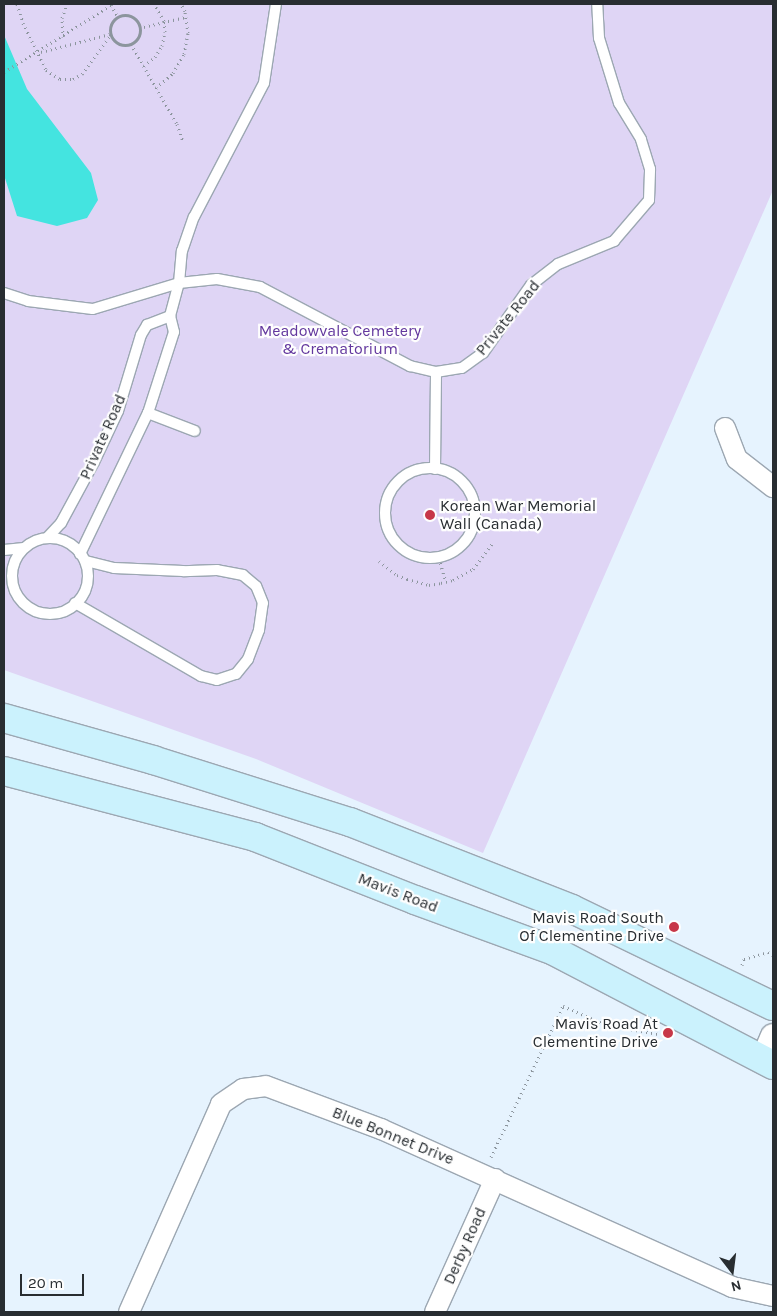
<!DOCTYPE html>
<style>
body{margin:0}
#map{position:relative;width:777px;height:1316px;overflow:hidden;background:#e6f3fe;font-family:Karla,sans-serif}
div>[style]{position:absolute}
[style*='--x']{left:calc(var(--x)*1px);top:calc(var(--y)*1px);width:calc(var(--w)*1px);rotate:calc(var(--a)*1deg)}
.green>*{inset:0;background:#dfd5f5}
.water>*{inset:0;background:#44e4e0}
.path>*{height:3px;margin-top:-1.5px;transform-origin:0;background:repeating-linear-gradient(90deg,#8c959d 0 1px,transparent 0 5px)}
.path>.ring{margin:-1.5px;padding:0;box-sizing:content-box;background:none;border:3px solid #8c959d;border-radius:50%}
.roads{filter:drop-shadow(1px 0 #9ca7b2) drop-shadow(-1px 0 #9ca7b2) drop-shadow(0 1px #9ca7b2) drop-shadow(0 -1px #9ca7b2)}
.service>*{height:10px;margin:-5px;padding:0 5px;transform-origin:5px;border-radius:5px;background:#fff}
.service>.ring{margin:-5px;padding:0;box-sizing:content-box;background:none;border:10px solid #fff;border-radius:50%}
.minor>*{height:20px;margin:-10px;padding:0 10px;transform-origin:10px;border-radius:10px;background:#fff}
.tertiary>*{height:25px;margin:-12.5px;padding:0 12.5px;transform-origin:12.5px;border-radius:12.5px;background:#fff}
.secondary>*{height:28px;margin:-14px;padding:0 14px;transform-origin:14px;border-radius:14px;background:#cbf2fd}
.dots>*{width:14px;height:14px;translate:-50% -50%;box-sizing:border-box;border:2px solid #fefefe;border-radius:50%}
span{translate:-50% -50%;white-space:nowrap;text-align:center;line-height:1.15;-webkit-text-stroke:4.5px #fefefe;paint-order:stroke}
.street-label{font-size:16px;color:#282d31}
.park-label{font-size:16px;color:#63389e}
.poi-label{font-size:16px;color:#282d31}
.left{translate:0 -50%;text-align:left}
.right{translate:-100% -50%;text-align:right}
.frame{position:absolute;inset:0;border:5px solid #282d31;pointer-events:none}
.north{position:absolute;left:707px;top:1246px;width:50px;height:50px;-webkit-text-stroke:4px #fefefe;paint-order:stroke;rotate:165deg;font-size:14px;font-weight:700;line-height:20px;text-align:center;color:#282d31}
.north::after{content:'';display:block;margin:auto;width:18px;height:22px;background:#282d31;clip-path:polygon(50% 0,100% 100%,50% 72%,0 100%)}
.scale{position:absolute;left:20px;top:1274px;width:64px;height:22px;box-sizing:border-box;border:2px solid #282d31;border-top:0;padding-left:6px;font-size:15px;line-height:18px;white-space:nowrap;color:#282d31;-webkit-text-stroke:4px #fefefe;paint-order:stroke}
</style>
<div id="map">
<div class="green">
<div style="clip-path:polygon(4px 4px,773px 4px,773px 190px,483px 853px,256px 759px,4px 670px)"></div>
</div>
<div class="water">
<div style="clip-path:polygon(4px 35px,27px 89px,91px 173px,98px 200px,87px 218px,57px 226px,17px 216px,4px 175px)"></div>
</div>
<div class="path">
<div style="--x:17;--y:4;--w:20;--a:72"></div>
<div style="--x:23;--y:23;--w:52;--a:63.9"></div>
<div style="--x:46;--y:70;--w:17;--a:33"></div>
<div style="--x:60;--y:79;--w:13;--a:0"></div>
<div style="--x:73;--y:79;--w:10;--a:-29"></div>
<div style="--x:82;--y:74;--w:49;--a:-54.1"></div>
<div style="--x:111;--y:5;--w:14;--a:60"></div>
<div class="ring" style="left:110px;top:15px;width:27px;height:27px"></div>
<div style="--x:139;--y:28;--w:48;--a:-13.2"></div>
<div style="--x:63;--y:37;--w:19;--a:-93"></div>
<div style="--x:62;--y:18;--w:15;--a:-70"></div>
<div style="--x:131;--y:44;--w:92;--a:60.1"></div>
<div style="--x:177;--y:124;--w:18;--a:71"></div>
<div style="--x:41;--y:52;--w:71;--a:-14.6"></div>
<div style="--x:144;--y:66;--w:14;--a:-39"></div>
<div style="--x:155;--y:57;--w:13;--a:-58"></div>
<div style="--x:162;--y:46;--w:14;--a:-78"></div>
<div style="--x:165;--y:32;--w:11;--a:-95"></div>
<div style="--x:164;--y:21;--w:20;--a:-120"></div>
<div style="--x:4;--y:72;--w:128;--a:-32"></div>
<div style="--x:156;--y:88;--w:23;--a:-41"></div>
<div style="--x:173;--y:73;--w:22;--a:-60"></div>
<div style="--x:184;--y:54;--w:21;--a:-79"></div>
<div style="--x:188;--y:33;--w:22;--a:-98"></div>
<div style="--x:185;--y:11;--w:8;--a:-120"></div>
<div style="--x:439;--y:558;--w:25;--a:74"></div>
<div style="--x:379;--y:561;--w:23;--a:38"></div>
<div style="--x:397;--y:575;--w:11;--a:22"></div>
<div style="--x:407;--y:579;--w:23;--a:15"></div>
<div style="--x:429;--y:585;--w:12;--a:-9"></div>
<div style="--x:441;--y:583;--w:12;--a:-14"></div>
<div style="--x:453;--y:580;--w:23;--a:-29"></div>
<div style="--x:473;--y:569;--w:34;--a:-53"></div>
<div style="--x:742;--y:965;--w:6;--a:-72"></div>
<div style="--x:744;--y:959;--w:25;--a:-16"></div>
<div style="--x:768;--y:952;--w:6;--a:31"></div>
<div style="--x:491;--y:1157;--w:167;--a:-64.5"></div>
<div style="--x:563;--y:1006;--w:48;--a:23.4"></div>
<div style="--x:607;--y:1025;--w:52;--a:10"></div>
</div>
<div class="roads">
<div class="service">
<div style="--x:4;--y:293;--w:25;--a:18"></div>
<div style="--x:28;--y:301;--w:65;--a:7"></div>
<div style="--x:93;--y:309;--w:90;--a:-16.8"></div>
<div style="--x:179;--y:283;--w:38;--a:-6"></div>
<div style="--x:217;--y:279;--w:44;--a:10.5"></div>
<div style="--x:260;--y:287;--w:170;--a:27.8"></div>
<div style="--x:410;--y:366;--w:27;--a:13"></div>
<div style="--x:436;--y:372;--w:26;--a:-9"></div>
<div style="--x:462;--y:368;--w:26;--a:-36"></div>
<div style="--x:483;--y:353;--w:83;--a:-54.8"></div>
<div style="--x:531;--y:285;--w:34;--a:-38"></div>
<div style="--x:558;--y:264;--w:61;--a:-22.3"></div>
<div style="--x:614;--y:241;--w:54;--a:-49.5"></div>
<div style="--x:649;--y:200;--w:31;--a:-88"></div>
<div style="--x:650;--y:169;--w:31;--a:-107"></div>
<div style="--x:641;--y:139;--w:42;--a:-121.4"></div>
<div style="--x:619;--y:103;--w:68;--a:-107.1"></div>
<div style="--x:599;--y:38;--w:34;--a:-93"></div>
<div style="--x:148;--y:413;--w:50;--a:21"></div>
<div class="ring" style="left:385px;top:468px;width:80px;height:80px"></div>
<div style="--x:435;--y:469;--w:97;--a:-89.4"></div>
<div style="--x:47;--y:538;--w:21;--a:-47"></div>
<div style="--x:61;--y:523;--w:69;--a:-61.6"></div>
<div style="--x:94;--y:462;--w:56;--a:-64.8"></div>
<div style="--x:118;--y:411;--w:79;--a:-73.2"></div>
<div style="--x:141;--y:335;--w:12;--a:-59"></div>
<div style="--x:147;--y:325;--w:25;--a:-21"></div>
<div class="ring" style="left:12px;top:538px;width:66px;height:66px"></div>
<div style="--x:4;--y:550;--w:20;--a:-6"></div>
<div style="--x:80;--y:554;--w:157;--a:-64.3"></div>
<div style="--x:148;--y:413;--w:85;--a:-72.2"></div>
<div style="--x:174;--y:332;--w:16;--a:-104"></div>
<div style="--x:170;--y:316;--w:34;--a:-75"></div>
<div style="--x:179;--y:283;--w:32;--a:-85"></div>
<div style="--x:182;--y:251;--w:36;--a:-71"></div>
<div style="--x:194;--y:217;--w:151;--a:-62.4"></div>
<div style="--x:264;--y:83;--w:80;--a:-81.4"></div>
<div style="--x:75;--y:603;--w:146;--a:30.1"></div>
<div style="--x:201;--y:676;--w:16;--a:14"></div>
<div style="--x:217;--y:680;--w:20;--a:-18"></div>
<div style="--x:236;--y:674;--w:19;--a:-51"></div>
<div style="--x:248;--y:659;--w:31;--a:-69"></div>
<div style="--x:259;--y:630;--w:27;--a:-82"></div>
<div style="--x:263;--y:603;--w:18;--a:-112"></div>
<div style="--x:256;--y:586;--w:17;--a:-140"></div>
<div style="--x:243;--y:575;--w:26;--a:-169"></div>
<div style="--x:217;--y:570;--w:34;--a:178"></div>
<div style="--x:183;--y:571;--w:69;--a:-177.5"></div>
<div style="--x:114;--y:568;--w:30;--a:-166"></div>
</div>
<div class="minor">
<div style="--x:725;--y:428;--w:33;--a:69"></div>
<div style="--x:737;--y:459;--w:46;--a:37.9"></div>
<div style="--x:129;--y:1312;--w:227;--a:-66.1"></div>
<div style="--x:221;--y:1104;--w:27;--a:-34"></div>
<div style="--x:243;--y:1089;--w:23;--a:-7"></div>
<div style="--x:266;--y:1086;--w:123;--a:20.5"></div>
<div style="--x:381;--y:1129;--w:385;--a:24.2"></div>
<div style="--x:732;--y:1287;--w:42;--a:12.4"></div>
<div style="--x:435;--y:1312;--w:146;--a:-65.7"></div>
</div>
<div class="tertiary">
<div style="--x:763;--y:1059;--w:25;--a:-67"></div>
</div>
<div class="secondary">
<div style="--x:4;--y:718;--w:155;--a:15.7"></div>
<div style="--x:153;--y:760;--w:207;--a:17.5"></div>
<div style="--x:350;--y:822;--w:238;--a:21.4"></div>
<div style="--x:572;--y:909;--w:223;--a:25.8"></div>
<div style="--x:4;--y:771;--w:260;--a:14.7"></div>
<div style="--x:255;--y:837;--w:172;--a:21.5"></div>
<div style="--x:415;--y:900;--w:148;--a:20.1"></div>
<div style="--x:554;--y:951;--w:247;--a:27.5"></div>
</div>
</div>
<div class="dots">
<div style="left:430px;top:515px;background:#c73748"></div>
<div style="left:674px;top:927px;background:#c73748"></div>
<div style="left:668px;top:1033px;background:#c73748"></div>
</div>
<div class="street-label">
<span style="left:508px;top:318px;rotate:-51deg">Private Road</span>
<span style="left:103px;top:437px;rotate:-66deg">Private Road</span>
<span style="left:398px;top:893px;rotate:21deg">Mavis Road</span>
<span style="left:393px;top:1136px;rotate:22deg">Blue Bonnet Drive</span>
<span style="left:465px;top:1246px;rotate:-66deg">Derby Road</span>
</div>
<div class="park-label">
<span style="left:340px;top:340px">Meadowvale Cemetery<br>&amp; Crematorium</span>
</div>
<div class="poi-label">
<span class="left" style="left:440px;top:515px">Korean War Memorial<br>Wall (Canada)</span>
<span class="right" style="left:664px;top:927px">Mavis Road South<br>Of Clementine Drive</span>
<span class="right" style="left:658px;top:1033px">Mavis Road At<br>Clementine Drive</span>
</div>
<div class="frame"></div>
<div class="north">N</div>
<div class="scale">20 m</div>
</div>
